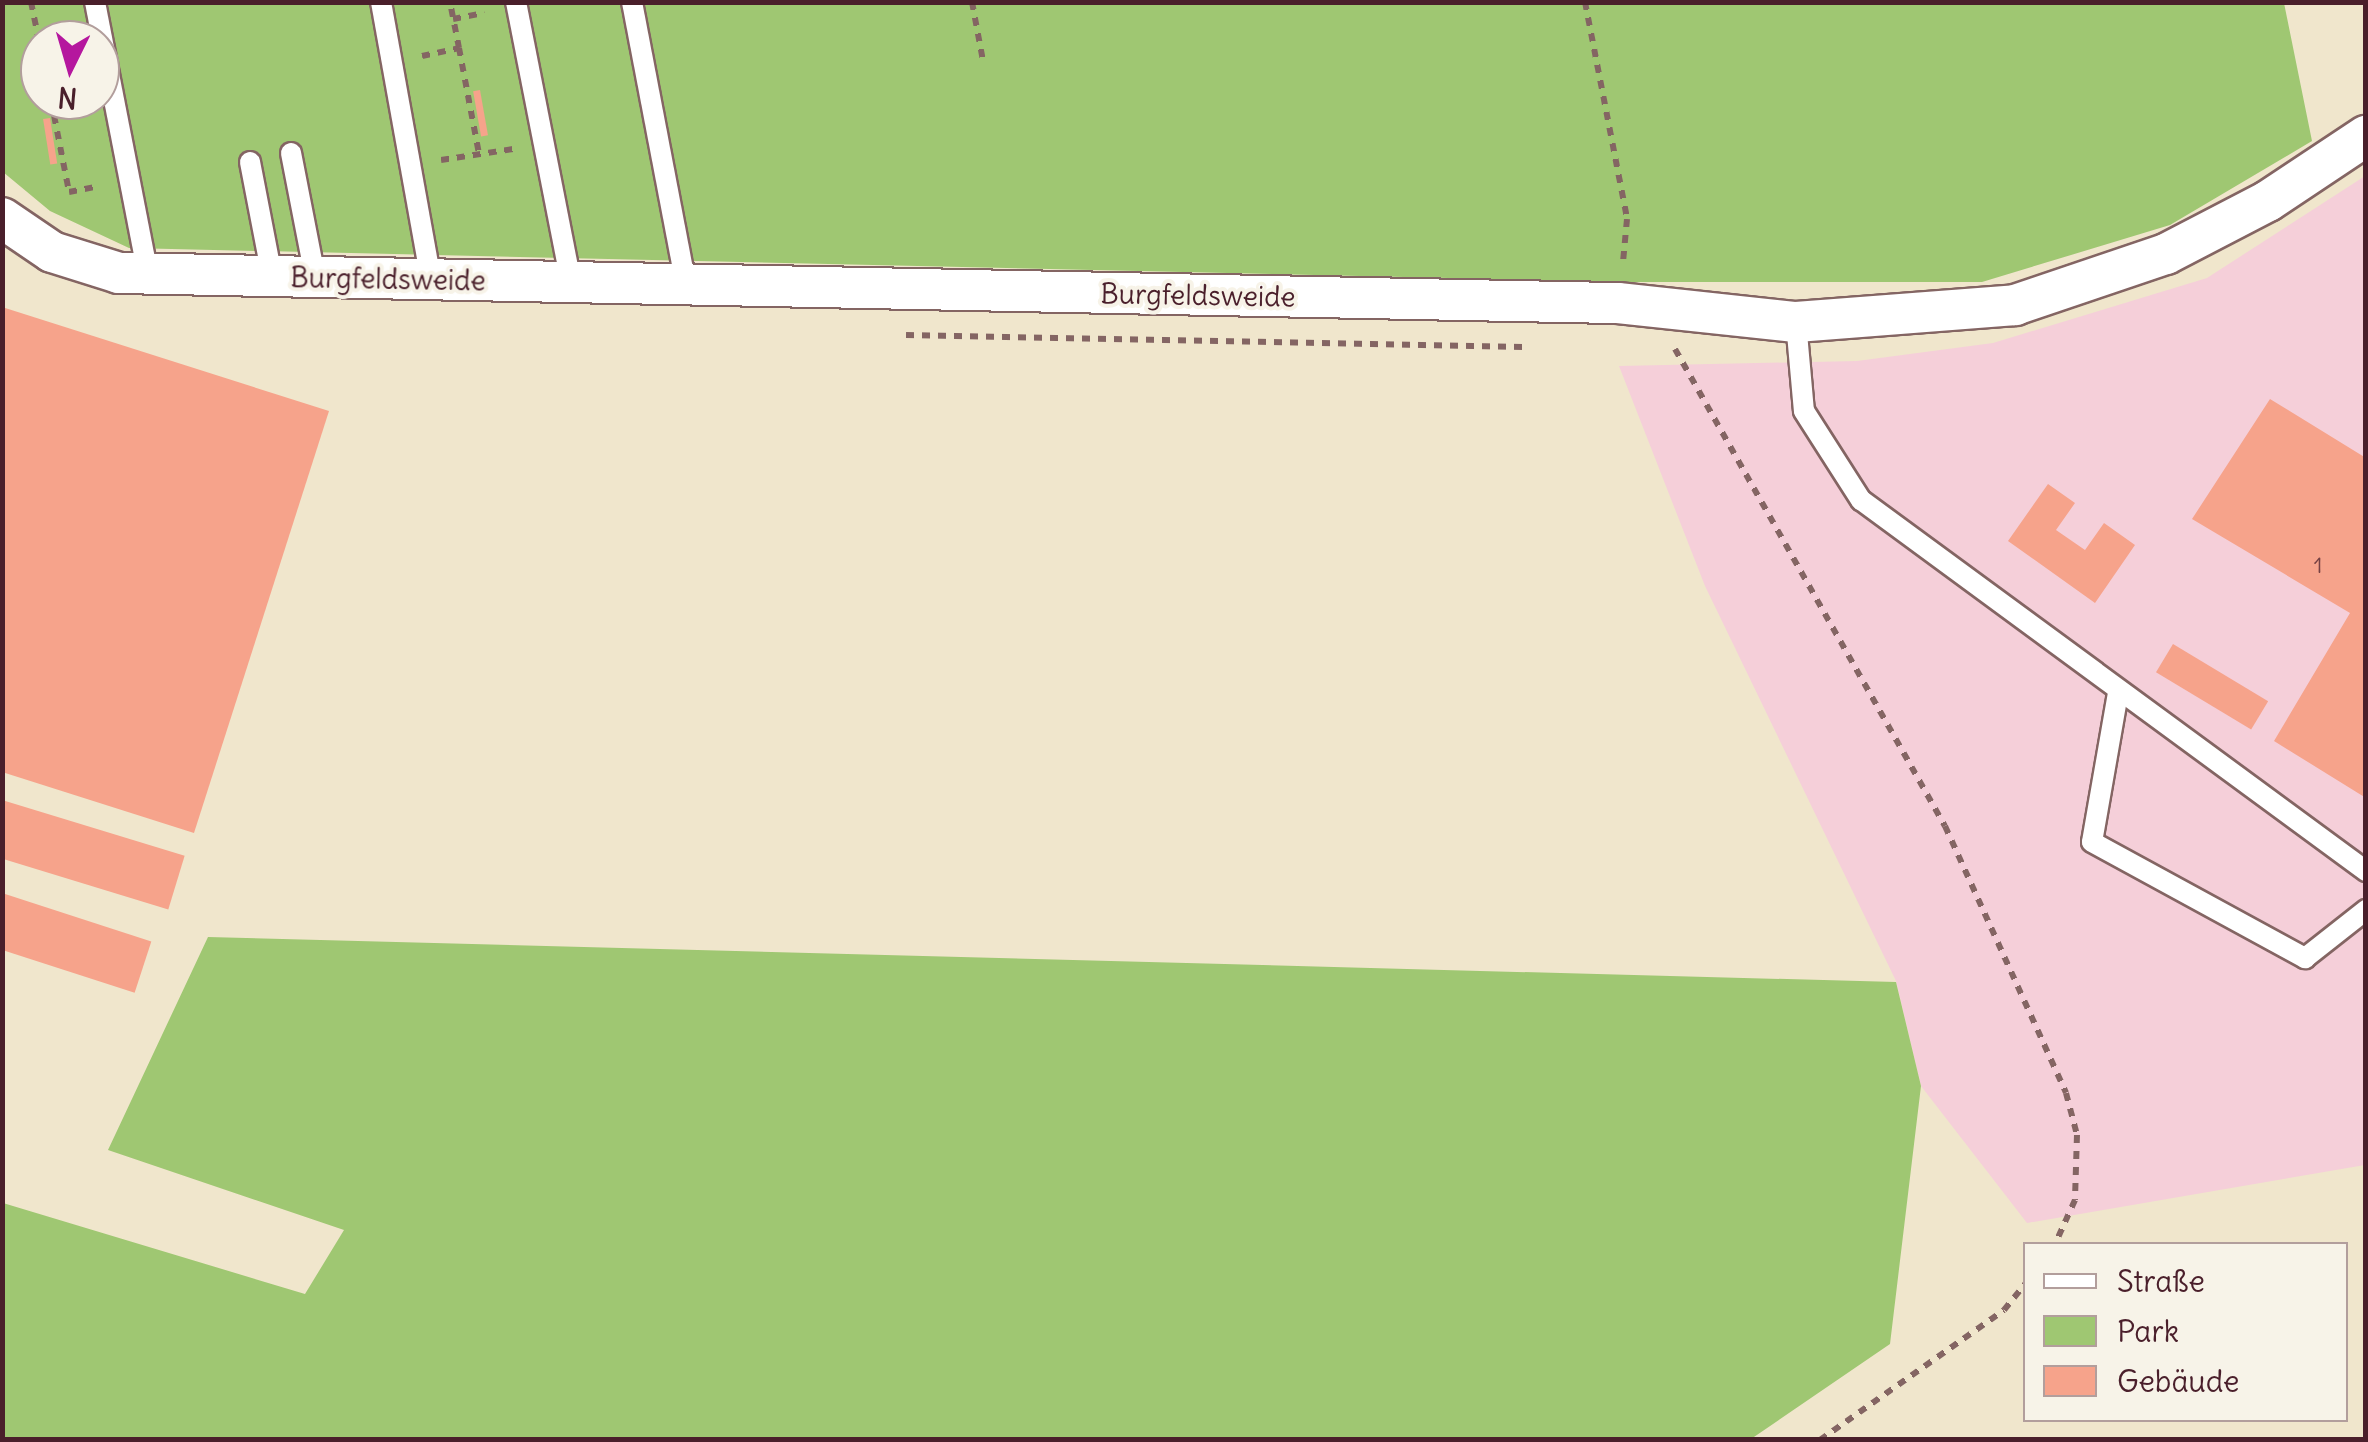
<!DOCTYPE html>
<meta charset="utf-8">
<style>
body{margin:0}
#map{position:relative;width:2368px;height:1442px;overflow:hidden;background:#f0e6cc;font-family:Delius,sans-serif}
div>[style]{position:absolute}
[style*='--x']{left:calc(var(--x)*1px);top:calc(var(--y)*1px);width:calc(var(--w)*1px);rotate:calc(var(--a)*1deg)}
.built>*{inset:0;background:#f5cfd9}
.green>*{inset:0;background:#9fc772}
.building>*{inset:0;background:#f6a38b;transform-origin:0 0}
.path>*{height:6px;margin-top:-3px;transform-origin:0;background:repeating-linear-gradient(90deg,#846563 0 8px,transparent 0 16px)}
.roads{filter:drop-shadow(2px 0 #846563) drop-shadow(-2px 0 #846563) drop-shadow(0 2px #846563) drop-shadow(0 -2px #846563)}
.lane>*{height:20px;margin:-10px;padding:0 10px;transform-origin:10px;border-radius:10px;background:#fff}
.street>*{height:40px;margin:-20px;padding:0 20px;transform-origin:20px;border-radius:20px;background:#fff}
span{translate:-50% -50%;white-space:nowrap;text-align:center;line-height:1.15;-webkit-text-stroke:8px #f7f3e8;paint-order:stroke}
.number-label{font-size:22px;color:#754043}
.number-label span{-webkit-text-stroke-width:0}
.street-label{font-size:28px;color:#4a1f2b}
.frame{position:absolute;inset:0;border:5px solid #4a1f2b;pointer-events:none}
.legend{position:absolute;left:2023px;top:1242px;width:325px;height:180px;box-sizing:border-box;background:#f7f3e8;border:2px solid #b29e9c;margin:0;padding:12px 18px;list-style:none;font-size:30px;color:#4a1f2b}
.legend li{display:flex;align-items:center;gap:20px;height:50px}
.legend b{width:50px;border:2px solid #b29e9c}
.north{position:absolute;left:20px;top:20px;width:100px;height:100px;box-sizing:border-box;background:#f7f3e8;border:2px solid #b29e9c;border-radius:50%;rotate:185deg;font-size:28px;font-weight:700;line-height:40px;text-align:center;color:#4a1f2b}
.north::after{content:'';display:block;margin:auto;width:35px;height:45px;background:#b5179e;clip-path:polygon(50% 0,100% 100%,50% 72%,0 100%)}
</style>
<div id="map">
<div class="built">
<div style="clip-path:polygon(2365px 176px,2365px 1165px,2027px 1223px,1921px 1086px,1896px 981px,1705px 586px,1619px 366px,1857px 361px,1993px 343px,2207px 278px)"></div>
</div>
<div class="green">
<div style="clip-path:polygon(evenodd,2px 3px,2284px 3px,2312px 141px,2170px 225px,1982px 282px,1621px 282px,129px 248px,50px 211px,3px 172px,2px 3px,40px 40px,100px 40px,100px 100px,40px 100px,40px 40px)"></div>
<div style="clip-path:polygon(208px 937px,1896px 982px,1921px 1086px,1890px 1344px,1751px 1439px,3px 1439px,3px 1203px,305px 1294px,344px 1230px,108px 1150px)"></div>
</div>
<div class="building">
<div style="left:480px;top:90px;width:46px;height:7px;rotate:80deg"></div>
<div style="left:50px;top:118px;width:46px;height:7px;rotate:81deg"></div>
<div style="clip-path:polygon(2px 307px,329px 411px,194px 833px,2px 772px)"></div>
<div style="clip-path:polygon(2270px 399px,2366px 458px,2366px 798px,2274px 741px,2350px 613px,2192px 519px)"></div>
<div style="clip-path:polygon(2048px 484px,2075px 503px,2056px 530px,2085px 550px,2104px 523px,2135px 545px,2095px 603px,2008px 541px)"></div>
<div style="left:2173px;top:644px;width:111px;height:33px;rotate:31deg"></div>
<div style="left:2px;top:800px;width:191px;height:56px;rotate:17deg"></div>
<div style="left:2px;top:893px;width:157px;height:54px;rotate:18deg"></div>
</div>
<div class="path">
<div style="--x:31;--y:2;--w:45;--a:78.4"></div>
<div style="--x:972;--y:2;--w:60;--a:79.4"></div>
<div style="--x:1585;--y:2;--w:221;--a:79"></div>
<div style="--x:1627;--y:219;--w:43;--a:95.3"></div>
<div style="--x:453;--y:19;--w:32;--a:-11"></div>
<div style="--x:459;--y:48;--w:108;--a:79.3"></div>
<div style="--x:422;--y:56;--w:38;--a:-12"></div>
<div style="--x:459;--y:48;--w:47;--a:-101.1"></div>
<div style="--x:51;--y:100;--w:94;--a:78.9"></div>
<div style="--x:69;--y:192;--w:31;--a:-11"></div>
<div style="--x:441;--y:160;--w:73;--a:-8.7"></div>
<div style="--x:906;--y:335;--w:617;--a:1.11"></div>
<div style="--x:1675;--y:349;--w:548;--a:60.49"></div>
<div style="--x:1945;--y:826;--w:293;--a:65.6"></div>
<div style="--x:2066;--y:1093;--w:43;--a:75.3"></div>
<div style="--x:2077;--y:1135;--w:65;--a:91.8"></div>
<div style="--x:2075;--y:1200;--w:48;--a:114.4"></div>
<div style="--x:1820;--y:1440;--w:225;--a:-35.2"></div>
<div style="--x:2004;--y:1310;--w:35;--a:-51"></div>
</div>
<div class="roads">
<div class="lane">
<div style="--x:95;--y:2;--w:277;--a:79"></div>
<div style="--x:381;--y:2;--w:281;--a:79.8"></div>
<div style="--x:516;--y:2;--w:285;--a:78.9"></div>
<div style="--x:632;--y:2;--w:288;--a:79.2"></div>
<div style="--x:291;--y:153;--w:126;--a:79"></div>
<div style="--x:250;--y:162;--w:116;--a:79.1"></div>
<div style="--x:1796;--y:322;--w:89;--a:84.9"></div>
<div style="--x:1804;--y:411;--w:106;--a:57.4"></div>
<div style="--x:1861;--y:500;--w:627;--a:36.3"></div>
<div style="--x:2118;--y:693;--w:151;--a:99.9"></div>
<div style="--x:2092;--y:842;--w:243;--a:28.6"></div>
<div style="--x:2305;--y:958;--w:78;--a:-38.2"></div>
</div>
<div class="street">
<div style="--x:2;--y:218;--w:60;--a:34.2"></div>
<div style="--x:52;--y:252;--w:70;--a:17.4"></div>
<div style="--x:119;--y:273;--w:1499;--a:1.15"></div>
<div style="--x:1618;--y:303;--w:179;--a:6.1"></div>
<div style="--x:1796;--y:322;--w:220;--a:-4.4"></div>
<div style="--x:2015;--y:305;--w:159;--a:-18.7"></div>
<div style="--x:2166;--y:254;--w:115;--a:-27.5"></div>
<div style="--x:2268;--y:201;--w:118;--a:-33.6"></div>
</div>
</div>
<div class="number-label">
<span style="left:2318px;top:566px">1</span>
</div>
<div class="street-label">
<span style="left:388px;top:279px;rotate:1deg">Burgfeldsweide</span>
<span style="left:1198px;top:295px;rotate:1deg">Burgfeldsweide</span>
</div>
<div class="frame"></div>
<ul class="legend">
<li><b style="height:12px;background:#fff"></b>Straße</li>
<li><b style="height:28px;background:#9fc772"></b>Park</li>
<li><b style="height:28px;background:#f6a38b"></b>Gebäude</li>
</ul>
<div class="north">N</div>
</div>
